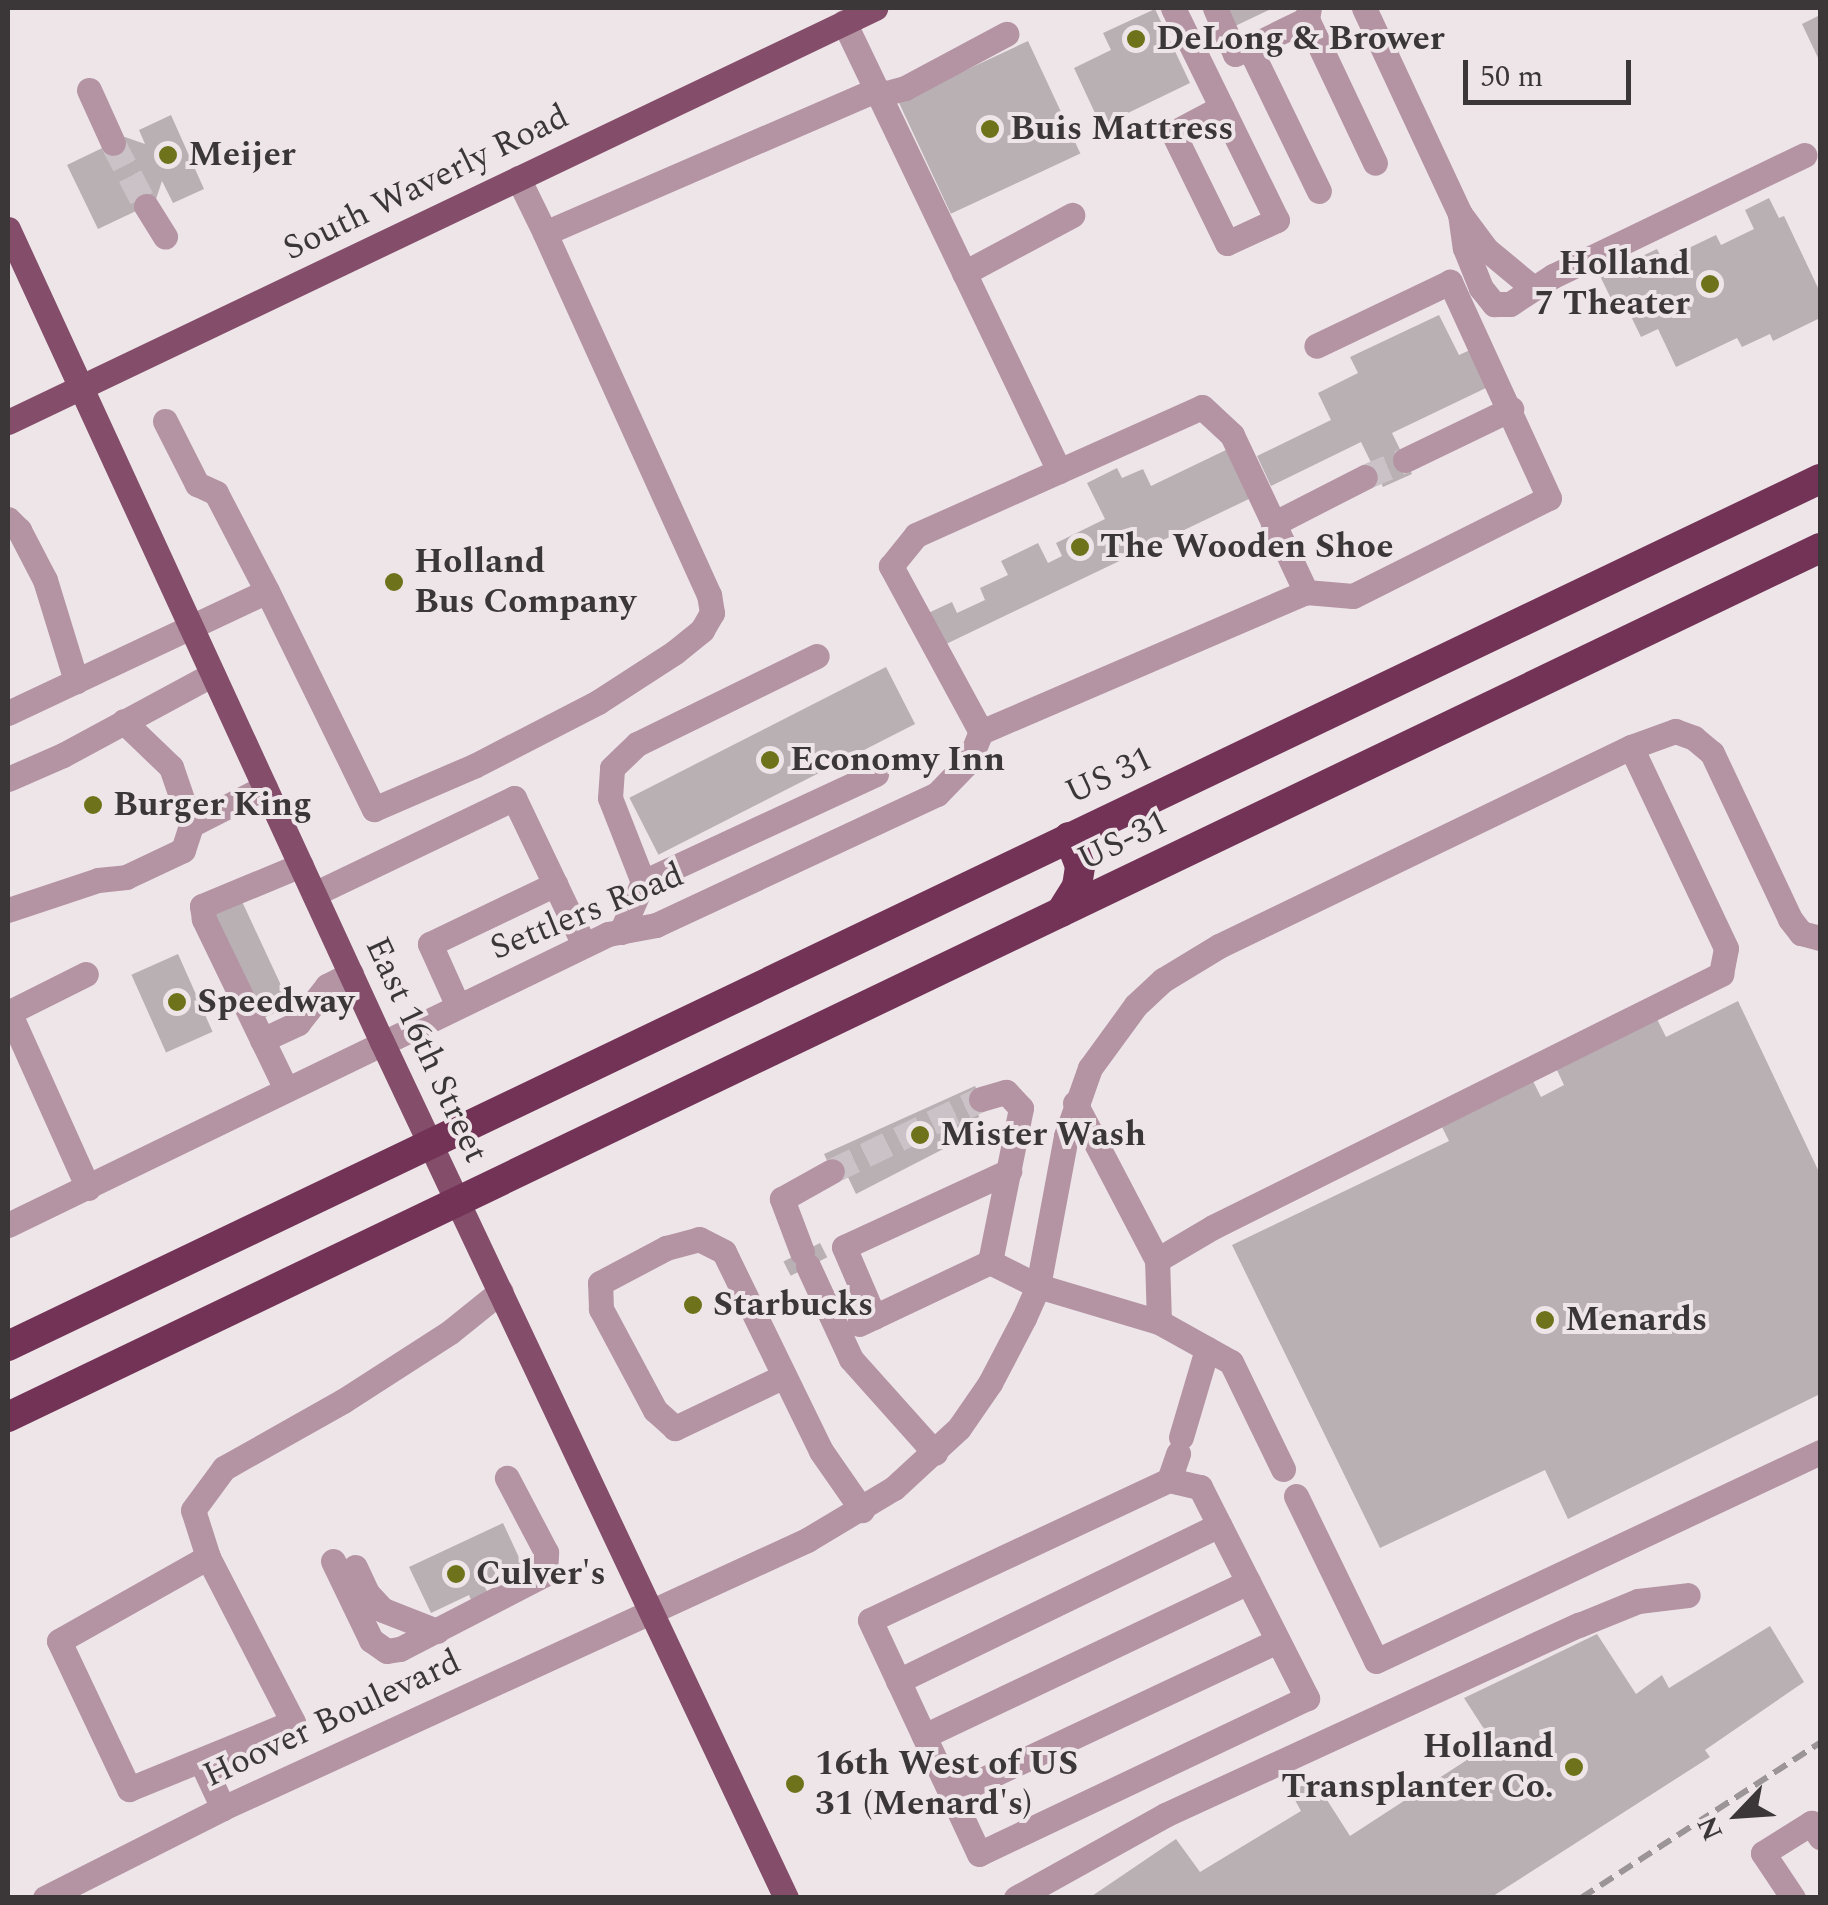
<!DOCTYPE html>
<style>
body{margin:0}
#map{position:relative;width:1828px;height:1905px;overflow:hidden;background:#eee5e9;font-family:Spectral,serif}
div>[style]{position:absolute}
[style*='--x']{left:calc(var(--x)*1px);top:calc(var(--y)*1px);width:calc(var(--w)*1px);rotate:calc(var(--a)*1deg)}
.building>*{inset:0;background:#b9b0b4;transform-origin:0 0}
.minor-tunnel>*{height:25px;margin-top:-12.5px;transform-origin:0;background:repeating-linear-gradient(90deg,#cac2c6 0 25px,transparent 0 37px)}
.minor>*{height:25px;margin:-12.5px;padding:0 12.5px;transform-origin:12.5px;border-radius:12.5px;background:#b493a3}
.major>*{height:25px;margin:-12.5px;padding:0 12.5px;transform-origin:12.5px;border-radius:12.5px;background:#844d6a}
.highway>*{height:30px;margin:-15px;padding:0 15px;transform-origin:15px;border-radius:15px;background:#723356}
.rail>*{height:6px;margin-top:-3px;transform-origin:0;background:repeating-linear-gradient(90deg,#9c9598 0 15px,transparent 0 23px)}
.dots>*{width:28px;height:28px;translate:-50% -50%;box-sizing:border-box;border:5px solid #eee5e9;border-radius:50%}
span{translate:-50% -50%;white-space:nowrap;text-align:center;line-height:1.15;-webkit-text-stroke:8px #eee5e9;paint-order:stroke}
.poi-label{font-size:35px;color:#3b3739;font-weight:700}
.left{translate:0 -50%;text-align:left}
.right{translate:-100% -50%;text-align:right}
.street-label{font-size:35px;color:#3b3739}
.frame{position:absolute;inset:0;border:10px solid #3b3739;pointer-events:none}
.north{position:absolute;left:1688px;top:1765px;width:100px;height:100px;-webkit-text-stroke:8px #eee5e9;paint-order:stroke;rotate:245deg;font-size:28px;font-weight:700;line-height:40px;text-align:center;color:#3b3739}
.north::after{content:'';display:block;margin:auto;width:35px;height:45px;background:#3b3739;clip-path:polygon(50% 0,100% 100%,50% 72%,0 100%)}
.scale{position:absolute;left:1463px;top:60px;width:168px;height:45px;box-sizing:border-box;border:5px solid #3b3739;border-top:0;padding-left:12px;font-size:30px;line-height:35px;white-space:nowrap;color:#3b3739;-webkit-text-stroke:8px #eee5e9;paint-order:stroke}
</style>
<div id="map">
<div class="building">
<div style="clip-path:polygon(1222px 8px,1273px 8px,1231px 28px)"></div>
<div style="clip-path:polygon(1155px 9px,1190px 83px,1101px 126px,1074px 68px,1111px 50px,1103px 33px)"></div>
<div style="clip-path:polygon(1820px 15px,1820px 62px,1802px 24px)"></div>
<div style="left:1028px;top:41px;width:124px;height:143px;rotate:65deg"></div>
<div style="clip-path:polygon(171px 115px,204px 189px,173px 203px,162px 181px,155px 202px,98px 229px,67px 165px,125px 137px,145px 144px,139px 130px)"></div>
<div style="clip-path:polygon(1769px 198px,1779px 218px,1784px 216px,1820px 292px,1820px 318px,1773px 341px,1770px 334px,1742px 347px,1737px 338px,1676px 367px,1658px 329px,1641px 337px,1626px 306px,1617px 311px,1600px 276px,1657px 249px,1665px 265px,1677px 259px,1674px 255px,1716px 235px,1721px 245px,1754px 229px,1745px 210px)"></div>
<div style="clip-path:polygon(1439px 315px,1459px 355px,1470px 350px,1488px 387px,1392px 433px,1412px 474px,1383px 487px,1361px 442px,1271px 486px,1257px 456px,1331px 420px,1318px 393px,1358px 373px,1350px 357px)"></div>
<div style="clip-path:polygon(1228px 449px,1251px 498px,942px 646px,926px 614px,952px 602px,957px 613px,985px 600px,980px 588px,1008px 575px,1001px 561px,1038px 543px,1048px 563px,1062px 556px,1056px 543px,1105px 519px,1087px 483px,1117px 468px,1122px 478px,1143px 469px,1151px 486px)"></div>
<div style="left:886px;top:667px;width:64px;height:288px;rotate:63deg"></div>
<div style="left:238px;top:893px;width:124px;height:30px;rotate:65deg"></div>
<div style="left:178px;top:954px;width:85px;height:51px;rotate:66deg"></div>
<div style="clip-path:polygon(1738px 1001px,1820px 1174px,1820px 1394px,1568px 1519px,1545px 1470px,1380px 1548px,1232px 1245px,1449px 1141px,1442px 1127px,1533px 1081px,1541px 1097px,1564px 1085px,1556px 1068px,1657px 1019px,1666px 1037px)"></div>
<div style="clip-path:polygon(975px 1086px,987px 1110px,978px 1114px,984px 1128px,856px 1194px,846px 1173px,835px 1178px,824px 1154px)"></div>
<div style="left:820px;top:1243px;width:16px;height:41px;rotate:63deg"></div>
<div style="clip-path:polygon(503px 1523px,522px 1564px,482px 1582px,488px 1593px,471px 1600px,469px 1595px,431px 1613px,409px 1567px)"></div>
<div style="clip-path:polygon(1770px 1626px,1804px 1682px,1705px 1750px,1710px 1757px,1490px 1898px,1089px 1898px,1176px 1839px,1200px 1872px,1301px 1811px,1291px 1793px,1313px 1778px,1350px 1836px,1493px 1743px,1464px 1698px,1597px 1634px,1636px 1694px,1662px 1675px,1669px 1688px)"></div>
</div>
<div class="minor-tunnel">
<div style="--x:113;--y:143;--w:71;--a:62.4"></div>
<div style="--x:1365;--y:477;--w:43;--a:-23"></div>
<div style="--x:832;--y:1171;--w:165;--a:-25.8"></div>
</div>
<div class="minor">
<div style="--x:1173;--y:8;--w:236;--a:63.9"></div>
<div style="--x:1277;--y:220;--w:55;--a:155.3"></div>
<div style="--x:1227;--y:243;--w:123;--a:-116.1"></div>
<div style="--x:1173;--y:133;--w:55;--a:-28"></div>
<div style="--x:1215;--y:8;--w:50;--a:66.5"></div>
<div style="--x:1235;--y:54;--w:80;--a:-25.9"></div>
<div style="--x:1307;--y:19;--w:11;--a:-80"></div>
<div style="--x:1364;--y:8;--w:227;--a:65"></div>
<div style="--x:1460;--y:214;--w:44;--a:53.4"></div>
<div style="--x:1486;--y:249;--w:61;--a:39.7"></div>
<div style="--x:1307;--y:19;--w:159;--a:64.7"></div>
<div style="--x:844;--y:22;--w:498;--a:64.4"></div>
<div style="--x:1249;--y:47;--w:160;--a:64.1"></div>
<div style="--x:89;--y:90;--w:58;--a:65.6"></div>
<div style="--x:879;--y:95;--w:27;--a:-15"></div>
<div style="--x:905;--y:88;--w:115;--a:-28.1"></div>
<div style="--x:518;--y:178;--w:61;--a:63.9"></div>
<div style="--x:146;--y:206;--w:36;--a:58"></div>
<div style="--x:1460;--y:214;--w:34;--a:82"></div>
<div style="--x:1465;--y:248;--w:43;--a:68.2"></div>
<div style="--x:1481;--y:288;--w:21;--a:51"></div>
<div style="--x:1494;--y:304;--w:16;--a:0"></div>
<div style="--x:1510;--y:304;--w:51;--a:-33.1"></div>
<div style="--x:1553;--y:276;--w:279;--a:-25.7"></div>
<div style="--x:964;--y:273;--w:123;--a:-28.2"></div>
<div style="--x:165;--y:421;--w:71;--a:63.1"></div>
<div style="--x:197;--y:484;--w:21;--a:25"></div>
<div style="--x:216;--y:493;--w:110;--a:62.5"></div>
<div style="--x:1405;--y:460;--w:118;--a:-25.7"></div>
<div style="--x:8;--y:519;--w:16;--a:45"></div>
<div style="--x:19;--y:530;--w:56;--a:62.5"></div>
<div style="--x:45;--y:580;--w:106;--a:72.9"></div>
<div style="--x:1273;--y:524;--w:103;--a:-27.1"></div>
<div style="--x:1306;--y:592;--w:47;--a:4.9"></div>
<div style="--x:1353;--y:596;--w:219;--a:-26.6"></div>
<div style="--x:1549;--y:498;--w:238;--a:-114.6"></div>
<div style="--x:1450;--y:282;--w:148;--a:154.5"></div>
<div style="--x:8;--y:713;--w:286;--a:-25.2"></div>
<div style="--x:267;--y:591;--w:243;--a:63.9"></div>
<div style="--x:374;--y:809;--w:109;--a:-23.3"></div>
<div style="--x:474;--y:766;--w:140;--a:-27.3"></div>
<div style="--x:598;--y:702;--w:92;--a:-33"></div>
<div style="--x:675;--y:652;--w:35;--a:-39"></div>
<div style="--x:702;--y:630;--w:20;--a:-60"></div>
<div style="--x:712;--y:613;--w:18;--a:-99"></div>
<div style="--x:709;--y:595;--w:397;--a:-114.4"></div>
<div style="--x:545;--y:233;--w:362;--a:-23.4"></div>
<div style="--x:8;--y:779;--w:60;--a:-23.6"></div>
<div style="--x:63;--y:755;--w:170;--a:-28.4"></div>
<div style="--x:191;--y:825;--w:83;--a:-27.2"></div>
<div style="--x:643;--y:882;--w:257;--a:-24.9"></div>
<div style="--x:314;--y:894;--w:222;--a:-25.6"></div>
<div style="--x:514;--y:798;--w:163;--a:64.5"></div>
<div style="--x:8;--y:910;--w:95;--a:-18.4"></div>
<div style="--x:98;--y:880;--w:28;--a:-6"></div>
<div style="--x:126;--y:877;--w:63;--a:-25.3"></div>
<div style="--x:183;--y:850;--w:26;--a:-72"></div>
<div style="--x:191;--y:825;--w:61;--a:-109"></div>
<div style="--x:171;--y:767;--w:66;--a:-136.2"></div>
<div style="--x:621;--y:932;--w:55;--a:-66.3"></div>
<div style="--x:643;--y:882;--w:90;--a:-111.4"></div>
<div style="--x:610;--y:798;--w:30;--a:-86"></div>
<div style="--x:612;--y:768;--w:35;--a:-44"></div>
<div style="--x:637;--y:744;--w:200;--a:-26.1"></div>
<div style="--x:457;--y:1004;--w:66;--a:-114.2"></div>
<div style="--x:430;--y:944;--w:139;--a:-25.6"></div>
<div style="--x:9;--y:1012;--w:193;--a:65.8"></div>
<div style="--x:8;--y:1013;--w:87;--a:-26.6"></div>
<div style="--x:262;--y:1040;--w:40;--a:-25"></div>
<div style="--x:298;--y:1023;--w:47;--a:-51.9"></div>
<div style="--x:327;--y:986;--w:27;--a:-27"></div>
<div style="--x:286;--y:1089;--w:189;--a:-115.8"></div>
<div style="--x:204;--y:919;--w:13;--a:-99"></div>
<div style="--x:202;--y:906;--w:107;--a:-22.5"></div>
<div style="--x:981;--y:1099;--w:26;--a:-16"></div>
<div style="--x:1006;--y:1092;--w:22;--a:47"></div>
<div style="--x:1021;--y:1108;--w:157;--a:101.4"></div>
<div style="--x:1075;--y:1103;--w:177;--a:62.4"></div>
<div style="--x:8;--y:1225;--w:667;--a:-25.87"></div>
<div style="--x:608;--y:934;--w:49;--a:-10.6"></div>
<div style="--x:656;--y:925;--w:310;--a:-25"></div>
<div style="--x:937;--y:794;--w:46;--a:-45.9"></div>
<div style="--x:969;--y:761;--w:31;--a:-68"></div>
<div style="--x:981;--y:732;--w:189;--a:-118.5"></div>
<div style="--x:891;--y:566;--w:40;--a:-51"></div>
<div style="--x:916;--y:535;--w:313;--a:-24.1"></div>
<div style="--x:1202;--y:407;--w:41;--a:43"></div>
<div style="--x:1232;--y:435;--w:174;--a:64.8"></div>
<div style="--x:1306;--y:592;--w:354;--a:156.7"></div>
<div style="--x:802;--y:1252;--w:57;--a:-110.7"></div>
<div style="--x:782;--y:1199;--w:57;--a:-29.2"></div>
<div style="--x:990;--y:1262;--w:54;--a:26.6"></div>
<div style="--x:1038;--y:1286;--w:126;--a:16.6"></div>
<div style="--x:1159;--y:1322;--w:62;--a:-91.8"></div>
<div style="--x:1157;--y:1260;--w:65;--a:-30.5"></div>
<div style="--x:1213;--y:1227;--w:568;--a:-26.47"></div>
<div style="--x:1721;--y:974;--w:26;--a:-79"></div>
<div style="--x:1726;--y:948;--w:222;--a:-115.3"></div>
<div style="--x:808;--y:1266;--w:102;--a:65.2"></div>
<div style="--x:851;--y:1359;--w:126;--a:48.2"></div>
<div style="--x:874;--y:1317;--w:76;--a:-113.2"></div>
<div style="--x:844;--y:1247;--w:182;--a:-24.7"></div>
<div style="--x:1159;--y:1322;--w:82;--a:29.1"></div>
<div style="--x:1231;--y:1362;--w:119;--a:64.1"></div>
<div style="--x:859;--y:1324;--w:145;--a:-25.3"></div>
<div style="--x:782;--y:1377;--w:119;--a:154.5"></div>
<div style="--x:675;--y:1428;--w:27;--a:-138"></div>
<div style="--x:655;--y:1410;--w:115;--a:-118.1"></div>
<div style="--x:601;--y:1309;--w:26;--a:-92"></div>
<div style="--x:600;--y:1283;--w:75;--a:-27.9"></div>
<div style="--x:666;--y:1248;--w:34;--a:-15"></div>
<div style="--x:699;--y:1239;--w:28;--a:27"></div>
<div style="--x:724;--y:1252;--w:221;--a:64"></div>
<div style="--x:821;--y:1451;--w:72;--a:55.2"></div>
<div style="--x:1181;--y:1437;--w:92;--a:-73.5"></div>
<div style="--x:1169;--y:1480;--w:32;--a:13"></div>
<div style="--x:1200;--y:1487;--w:237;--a:63.1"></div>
<div style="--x:1307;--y:1698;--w:363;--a:154.6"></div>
<div style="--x:979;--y:1854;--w:258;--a:-115"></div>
<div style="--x:870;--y:1620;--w:330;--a:-25.1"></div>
<div style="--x:1169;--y:1480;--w:28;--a:-71"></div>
<div style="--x:1296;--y:1496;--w:183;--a:64.1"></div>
<div style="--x:1376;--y:1661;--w:491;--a:-25.2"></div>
<div style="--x:208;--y:1557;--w:171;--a:150.6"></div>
<div style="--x:59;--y:1641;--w:164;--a:64.7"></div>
<div style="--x:129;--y:1789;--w:177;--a:-22.2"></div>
<div style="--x:293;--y:1722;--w:186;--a:-117.3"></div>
<div style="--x:208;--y:1557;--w:49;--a:-107.7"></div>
<div style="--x:193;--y:1510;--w:52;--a:-53.6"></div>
<div style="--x:224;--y:1468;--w:137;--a:-29.4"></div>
<div style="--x:343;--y:1401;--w:127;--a:-32.8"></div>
<div style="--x:450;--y:1332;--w:65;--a:-38.8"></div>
<div style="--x:333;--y:1561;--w:88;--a:64.3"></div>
<div style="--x:371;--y:1640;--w:19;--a:35"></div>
<div style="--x:387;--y:1651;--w:13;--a:-9"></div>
<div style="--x:400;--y:1649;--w:163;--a:-27.3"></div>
<div style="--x:545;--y:1574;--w:22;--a:-87"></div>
<div style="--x:546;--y:1552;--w:84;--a:-117.8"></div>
<div style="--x:355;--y:1567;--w:29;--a:65"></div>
<div style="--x:367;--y:1593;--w:23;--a:47"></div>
<div style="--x:383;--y:1610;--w:58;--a:21.3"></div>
<div style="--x:898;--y:1681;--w:357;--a:-25.9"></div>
<div style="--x:924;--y:1736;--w:359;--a:-25.4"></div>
<div style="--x:201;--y:1761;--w:52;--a:64.9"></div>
<div style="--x:952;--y:1794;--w:359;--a:-25.2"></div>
<div style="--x:45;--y:1898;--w:199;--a:-26.8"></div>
<div style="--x:223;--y:1808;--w:643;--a:-24.65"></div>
<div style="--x:807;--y:1540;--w:101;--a:-30.9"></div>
<div style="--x:894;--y:1488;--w:88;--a:-42.7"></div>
<div style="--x:959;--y:1428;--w:55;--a:-55.4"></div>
<div style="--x:990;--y:1383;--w:73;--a:-62.4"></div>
<div style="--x:1024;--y:1318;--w:35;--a:-66"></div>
<div style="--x:1038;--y:1286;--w:153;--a:-79.4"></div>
<div style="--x:1066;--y:1136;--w:72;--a:-70.6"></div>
<div style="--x:1090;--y:1068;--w:78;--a:-53.9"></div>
<div style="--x:1136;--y:1005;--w:37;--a:-43"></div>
<div style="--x:1163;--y:980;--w:66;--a:-31.3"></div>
<div style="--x:1219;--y:946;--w:458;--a:-25.8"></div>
<div style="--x:1631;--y:747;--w:47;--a:-20"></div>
<div style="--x:1675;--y:731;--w:20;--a:20"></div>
<div style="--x:1694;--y:738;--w:23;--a:40"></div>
<div style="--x:1712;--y:753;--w:183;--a:64.8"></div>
<div style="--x:1790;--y:919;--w:18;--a:52"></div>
<div style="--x:1801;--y:933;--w:20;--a:15"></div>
<div style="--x:1016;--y:1898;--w:171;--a:-29.1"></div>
<div style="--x:1165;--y:1815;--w:456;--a:-24.7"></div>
<div style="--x:1579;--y:1625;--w:64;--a:-22.1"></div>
<div style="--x:1638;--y:1601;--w:50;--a:-6.8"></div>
<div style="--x:1793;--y:1898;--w:54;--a:-123.7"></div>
<div style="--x:1763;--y:1853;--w:57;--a:-32"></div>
<div style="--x:1811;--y:1823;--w:17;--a:57"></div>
</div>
<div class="major">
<div style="--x:8;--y:229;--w:895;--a:65.3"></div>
<div style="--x:382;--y:1042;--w:947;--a:64.73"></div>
<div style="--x:8;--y:422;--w:961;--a:-25.52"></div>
</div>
<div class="highway">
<div style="--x:1061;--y:912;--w:31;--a:-58"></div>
<div style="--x:1077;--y:886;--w:20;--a:-81"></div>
<div style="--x:1080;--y:866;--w:31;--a:-111"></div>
<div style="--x:8;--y:1346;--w:2009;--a:-25.57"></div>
<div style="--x:8;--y:1417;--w:2010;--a:-25.62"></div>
</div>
<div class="rail">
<div style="--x:1581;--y:1898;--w:285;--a:-33"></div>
</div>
<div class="dots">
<div style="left:1136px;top:39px;background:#6e731b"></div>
<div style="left:990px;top:129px;background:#6e731b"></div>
<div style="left:168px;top:155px;background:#6e731b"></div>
<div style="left:1710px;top:284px;background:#6e731b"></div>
<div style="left:1080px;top:547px;background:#6e731b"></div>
<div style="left:394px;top:582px;background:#6e731b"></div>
<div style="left:770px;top:760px;background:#6e731b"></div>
<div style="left:93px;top:805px;background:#6e731b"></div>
<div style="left:177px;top:1002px;background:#6e731b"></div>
<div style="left:920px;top:1135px;background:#6e731b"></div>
<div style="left:693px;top:1305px;background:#6e731b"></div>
<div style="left:1545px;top:1320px;background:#6e731b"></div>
<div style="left:456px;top:1574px;background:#6e731b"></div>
<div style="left:1574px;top:1767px;background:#6e731b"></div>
<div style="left:795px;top:1784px;background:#6e731b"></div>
</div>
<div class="poi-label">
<span class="left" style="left:1156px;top:39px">DeLong &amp; Brower</span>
<span class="left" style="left:1010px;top:129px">Buis Mattress</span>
<span class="left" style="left:188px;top:155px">Meijer</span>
<span class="right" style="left:1690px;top:284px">Holland<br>7 Theater</span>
<span class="left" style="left:1100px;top:547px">The Wooden Shoe</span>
<span class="left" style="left:414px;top:582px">Holland<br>Bus Company</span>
<span class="left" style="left:790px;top:760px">Economy Inn</span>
<span class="left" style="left:113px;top:805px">Burger King</span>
<span class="left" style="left:197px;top:1002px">Speedway</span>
<span class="left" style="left:940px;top:1135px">Mister Wash</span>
<span class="left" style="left:713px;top:1305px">Starbucks</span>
<span class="left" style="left:1565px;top:1320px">Menards</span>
<span class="left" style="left:476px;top:1574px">Culver's</span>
<span class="right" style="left:1554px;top:1767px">Holland<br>Transplanter Co.</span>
<span class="left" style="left:815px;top:1784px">16th West of US<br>31 (Menard's)</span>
</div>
<div class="street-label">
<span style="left:426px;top:183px;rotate:-26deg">South Waverly Road</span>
<span style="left:1109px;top:776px;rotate:-25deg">US 31</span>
<span style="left:1123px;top:841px;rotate:-26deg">US-31</span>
<span style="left:587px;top:912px;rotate:-22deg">Settlers Road</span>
<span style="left:426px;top:1050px;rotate:65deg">East 16th Street</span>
<span style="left:332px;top:1719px;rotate:-25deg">Hoover Boulevard</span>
</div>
<div class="frame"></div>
<div class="north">N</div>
<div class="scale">50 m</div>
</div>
